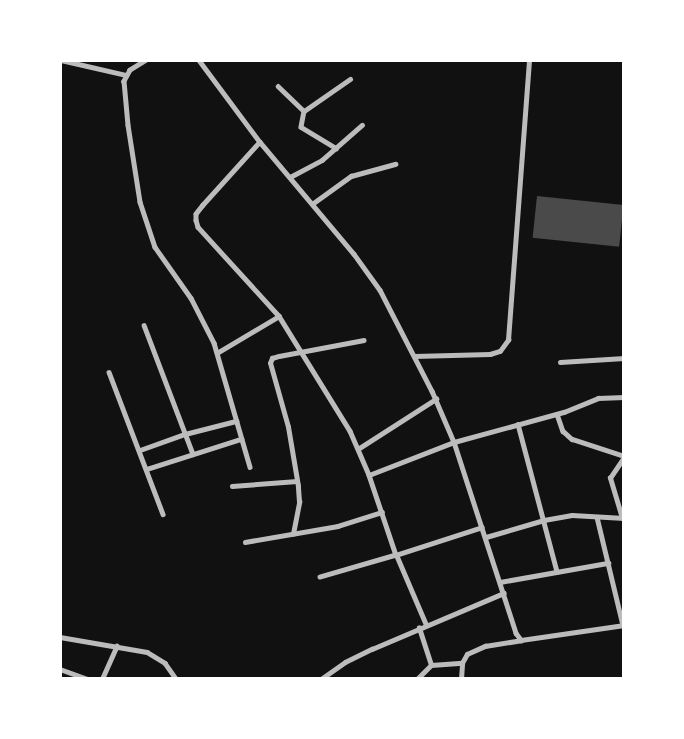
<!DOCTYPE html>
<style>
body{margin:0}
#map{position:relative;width:684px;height:739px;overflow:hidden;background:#111;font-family:"Golos Text",sans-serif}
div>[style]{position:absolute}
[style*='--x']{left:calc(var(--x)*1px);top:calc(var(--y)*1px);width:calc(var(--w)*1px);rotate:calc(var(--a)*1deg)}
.building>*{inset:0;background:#4a4a4a;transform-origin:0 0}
.minor>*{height:4.5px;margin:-2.25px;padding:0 2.25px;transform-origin:2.25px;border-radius:2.25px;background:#bcbcbc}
span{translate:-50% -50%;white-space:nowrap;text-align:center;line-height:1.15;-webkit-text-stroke:4.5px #fff;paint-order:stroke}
.frame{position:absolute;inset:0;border:62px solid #fff;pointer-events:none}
</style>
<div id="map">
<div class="building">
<div style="left:537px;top:196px;width:87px;height:42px;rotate:6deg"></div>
</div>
<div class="minor">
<div style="--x:61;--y:60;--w:67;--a:13"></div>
<div style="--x:146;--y:60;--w:19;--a:148"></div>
<div style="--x:130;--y:70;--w:13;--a:119"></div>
<div style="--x:124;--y:81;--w:44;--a:84.8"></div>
<div style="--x:128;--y:125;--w:78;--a:81.1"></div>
<div style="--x:140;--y:202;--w:47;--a:71.6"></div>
<div style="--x:155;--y:247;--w:62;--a:54.8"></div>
<div style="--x:191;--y:298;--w:51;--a:62.9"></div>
<div style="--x:214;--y:343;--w:129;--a:73.8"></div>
<div style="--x:199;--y:60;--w:102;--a:53.4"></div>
<div style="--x:260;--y:142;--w:146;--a:50"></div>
<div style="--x:354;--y:254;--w:44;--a:54.2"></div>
<div style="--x:380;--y:290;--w:114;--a:62.8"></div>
<div style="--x:432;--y:391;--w:56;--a:66.7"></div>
<div style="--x:454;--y:442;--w:201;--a:72"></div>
<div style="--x:516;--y:633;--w:9;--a:54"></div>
<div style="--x:521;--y:640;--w:104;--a:-8.3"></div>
<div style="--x:278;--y:86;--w:36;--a:44"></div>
<div style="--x:304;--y:111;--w:16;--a:101"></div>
<div style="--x:301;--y:127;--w:41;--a:31"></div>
<div style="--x:304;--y:111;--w:56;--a:-34.8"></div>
<div style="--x:260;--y:142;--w:85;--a:132.1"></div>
<div style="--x:203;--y:205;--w:11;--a:128"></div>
<div style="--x:196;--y:214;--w:6;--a:90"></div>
<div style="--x:196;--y:220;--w:7;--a:74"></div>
<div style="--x:198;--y:227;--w:120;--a:47.7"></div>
<div style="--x:279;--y:316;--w:135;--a:58.3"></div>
<div style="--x:350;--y:431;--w:48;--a:66.6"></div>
<div style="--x:369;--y:475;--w:84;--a:71.4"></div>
<div style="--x:396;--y:555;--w:79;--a:163.9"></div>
<div style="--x:290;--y:177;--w:36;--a:-28"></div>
<div style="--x:322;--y:160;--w:53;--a:-41.2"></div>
<div style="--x:312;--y:204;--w:48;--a:-35.7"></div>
<div style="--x:351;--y:176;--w:46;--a:-15.3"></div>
<div style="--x:144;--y:325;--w:138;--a:69.2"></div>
<div style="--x:217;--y:353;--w:72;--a:-30.8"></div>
<div style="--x:414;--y:356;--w:76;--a:-1.5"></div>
<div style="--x:490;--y:354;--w:10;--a:-17"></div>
<div style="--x:500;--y:351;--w:14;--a:-54"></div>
<div style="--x:508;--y:340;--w:281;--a:-85.7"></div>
<div style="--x:560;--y:362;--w:64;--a:-3.6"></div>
<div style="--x:109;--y:372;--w:152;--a:69.2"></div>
<div style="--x:557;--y:414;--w:18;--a:71"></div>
<div style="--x:563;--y:431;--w:12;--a:42"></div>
<div style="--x:572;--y:439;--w:55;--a:18.1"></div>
<div style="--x:518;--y:424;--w:153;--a:75.2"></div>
<div style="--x:358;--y:449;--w:93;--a:-32.7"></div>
<div style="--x:140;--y:450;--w:48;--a:-19.6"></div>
<div style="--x:185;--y:434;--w:53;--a:-14.3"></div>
<div style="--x:147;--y:469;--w:99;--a:-17.7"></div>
<div style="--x:369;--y:475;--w:91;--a:-21.2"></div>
<div style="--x:454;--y:442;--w:114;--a:-15.3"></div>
<div style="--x:564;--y:412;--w:37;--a:-22"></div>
<div style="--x:598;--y:398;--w:26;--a:-2"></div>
<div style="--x:232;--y:486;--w:65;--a:-4.4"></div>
<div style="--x:597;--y:517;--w:111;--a:76.5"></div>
<div style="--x:622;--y:518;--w:42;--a:-106.7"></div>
<div style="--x:610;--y:478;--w:25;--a:-56"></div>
<div style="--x:293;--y:534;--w:33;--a:-79"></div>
<div style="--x:299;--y:502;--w:16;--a:-94"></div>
<div style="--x:298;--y:486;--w:60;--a:-99.6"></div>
<div style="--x:288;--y:427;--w:66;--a:-105.7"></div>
<div style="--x:270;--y:363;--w:5;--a:-68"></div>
<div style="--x:272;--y:358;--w:7;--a:-16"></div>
<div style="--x:279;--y:356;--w:86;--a:-10.7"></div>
<div style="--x:486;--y:537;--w:60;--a:-16.3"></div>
<div style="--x:544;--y:520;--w:28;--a:-10"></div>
<div style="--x:572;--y:515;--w:52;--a:3.3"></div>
<div style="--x:245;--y:542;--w:94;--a:-9.8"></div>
<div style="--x:338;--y:526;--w:46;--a:-17.7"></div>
<div style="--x:500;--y:582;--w:110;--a:-10"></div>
<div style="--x:426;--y:625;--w:76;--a:-113.2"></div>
<div style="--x:396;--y:555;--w:90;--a:-18"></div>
<div style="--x:60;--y:637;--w:88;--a:9.8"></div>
<div style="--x:147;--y:652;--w:21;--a:31"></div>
<div style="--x:165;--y:663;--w:19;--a:55"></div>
<div style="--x:431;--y:665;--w:31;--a:-4"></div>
<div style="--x:60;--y:669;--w:29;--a:20"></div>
<div style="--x:102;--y:679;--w:36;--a:-66"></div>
<div style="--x:321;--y:679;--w:29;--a:-35"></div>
<div style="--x:345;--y:662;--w:30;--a:-26"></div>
<div style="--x:372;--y:649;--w:143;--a:-23"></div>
<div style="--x:417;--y:679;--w:20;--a:-45"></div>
<div style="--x:431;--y:665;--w:39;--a:-108"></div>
<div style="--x:461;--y:679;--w:16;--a:-86"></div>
<div style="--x:462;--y:663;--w:10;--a:-61"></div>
<div style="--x:467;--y:654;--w:20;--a:-24"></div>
<div style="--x:485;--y:646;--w:36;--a:-9"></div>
</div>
<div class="frame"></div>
</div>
